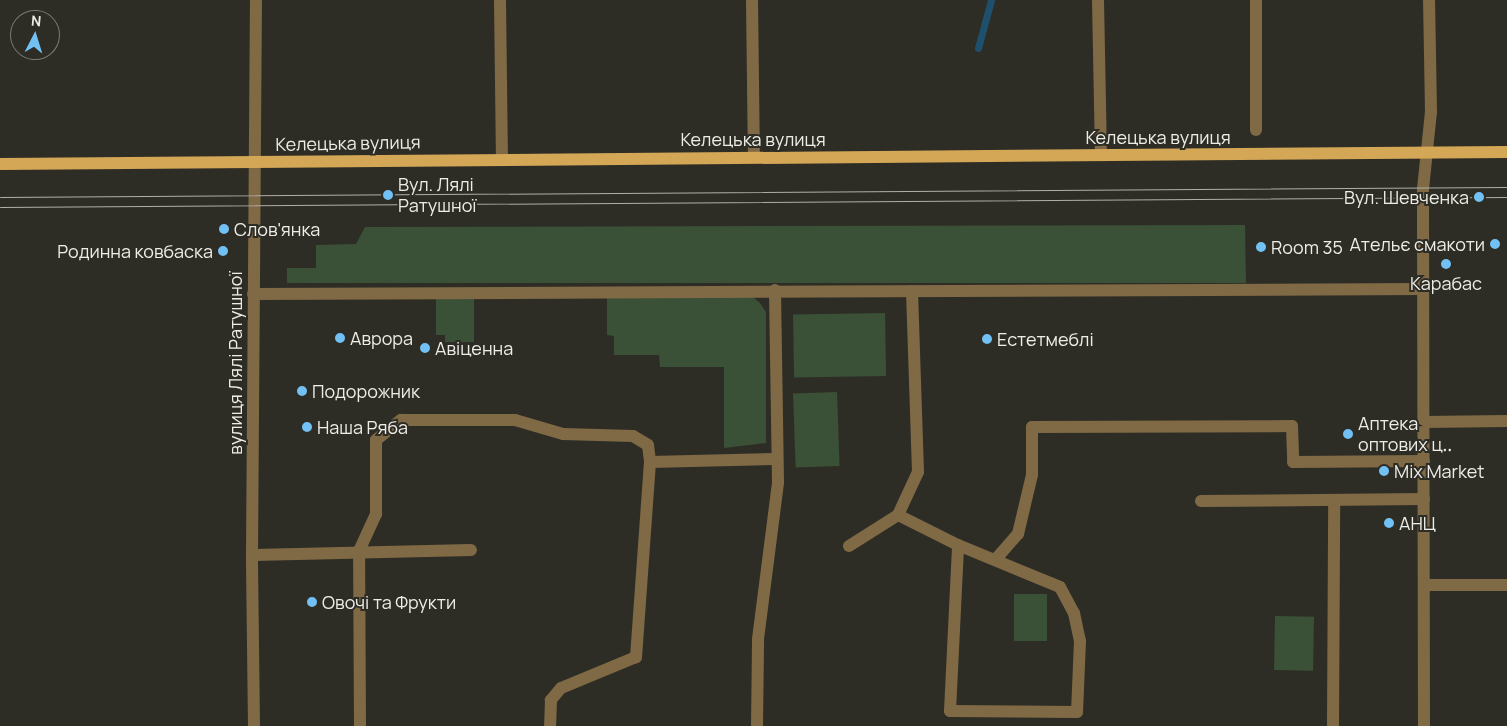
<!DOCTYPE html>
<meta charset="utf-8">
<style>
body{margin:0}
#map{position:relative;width:1507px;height:726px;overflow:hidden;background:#2e2d25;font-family:Manrope,sans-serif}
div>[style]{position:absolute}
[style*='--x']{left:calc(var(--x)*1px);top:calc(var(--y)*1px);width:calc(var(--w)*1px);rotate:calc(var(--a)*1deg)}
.green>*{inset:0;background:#3a5037;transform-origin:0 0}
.stream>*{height:7px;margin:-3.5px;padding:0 3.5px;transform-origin:3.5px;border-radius:3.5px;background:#1e4f6c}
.minor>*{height:12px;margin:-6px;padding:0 6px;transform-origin:6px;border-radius:6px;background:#806a46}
.major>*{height:12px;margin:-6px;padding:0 6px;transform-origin:6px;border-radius:6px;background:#d4a757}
.tram>*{height:1px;margin:-0.5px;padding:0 0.5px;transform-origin:0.5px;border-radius:0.5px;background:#afaea8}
.dots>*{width:14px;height:14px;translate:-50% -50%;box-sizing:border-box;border:2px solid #2e2d25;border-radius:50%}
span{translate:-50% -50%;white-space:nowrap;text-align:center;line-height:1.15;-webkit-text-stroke:4px #2e2d25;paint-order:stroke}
.street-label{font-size:18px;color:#edece7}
.poi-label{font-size:18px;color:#edece7}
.left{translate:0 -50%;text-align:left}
.right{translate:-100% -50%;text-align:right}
.north{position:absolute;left:10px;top:10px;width:50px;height:50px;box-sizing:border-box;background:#2e2d25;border:1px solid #7a7973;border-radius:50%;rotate:5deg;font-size:14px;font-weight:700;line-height:20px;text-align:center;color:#edece7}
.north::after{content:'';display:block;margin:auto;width:18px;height:22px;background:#72c1f5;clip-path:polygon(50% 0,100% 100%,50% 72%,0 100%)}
</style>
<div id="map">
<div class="green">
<div style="clip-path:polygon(1245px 225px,1246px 283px,287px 283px,287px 268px,316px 268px,316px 245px,356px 244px,365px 227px)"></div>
<div style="clip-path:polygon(436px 296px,474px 296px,474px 342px,445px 342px,445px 335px,436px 335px)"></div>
<div style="clip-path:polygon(607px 296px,753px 297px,760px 303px,766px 312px,766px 443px,724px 448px,724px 367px,660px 367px,659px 355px,614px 355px,614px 336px,607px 335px)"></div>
<div style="left:885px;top:313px;width:63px;height:92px;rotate:89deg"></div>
<div style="left:837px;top:392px;width:74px;height:44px;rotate:88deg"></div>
<div style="left:1014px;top:594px;width:33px;height:47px"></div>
<div style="left:1275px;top:616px;width:39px;height:54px;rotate:1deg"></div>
</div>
<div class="stream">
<div style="--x:978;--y:48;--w:50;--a:-74.8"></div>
</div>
<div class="minor">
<div style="--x:500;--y:0;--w:159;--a:89.3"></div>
<div style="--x:752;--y:0;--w:156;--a:89.3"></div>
<div style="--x:1098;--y:0;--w:155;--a:88.9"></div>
<div style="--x:1256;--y:0;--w:130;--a:90"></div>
<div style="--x:253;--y:294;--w:1170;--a:-0.24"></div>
<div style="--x:1423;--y:422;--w:84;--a:-0.7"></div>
<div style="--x:650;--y:462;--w:126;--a:-1.4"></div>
<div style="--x:1201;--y:501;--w:223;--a:-0.5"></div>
<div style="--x:898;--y:515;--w:67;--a:26.6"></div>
<div style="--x:958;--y:545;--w:110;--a:22.4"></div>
<div style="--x:1060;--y:587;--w:30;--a:62"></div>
<div style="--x:1074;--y:613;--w:29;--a:78"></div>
<div style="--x:1080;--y:641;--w:71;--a:92.4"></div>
<div style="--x:1077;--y:712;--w:127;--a:-179.5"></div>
<div style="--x:950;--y:711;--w:166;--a:-87.2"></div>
<div style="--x:849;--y:546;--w:58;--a:-32.3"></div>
<div style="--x:898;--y:515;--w:47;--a:-65.1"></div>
<div style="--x:918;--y:472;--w:181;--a:-91.9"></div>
<div style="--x:252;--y:555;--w:219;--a:-1.3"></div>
<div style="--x:996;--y:559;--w:33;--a:-49"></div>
<div style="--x:1018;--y:534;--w:61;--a:-76.7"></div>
<div style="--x:1032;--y:475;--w:48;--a:-90"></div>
<div style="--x:1032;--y:427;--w:260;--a:-0.2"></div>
<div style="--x:1292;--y:426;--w:36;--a:88"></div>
<div style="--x:1293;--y:462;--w:131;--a:-0.4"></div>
<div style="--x:1424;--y:585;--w:83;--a:0"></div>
<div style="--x:254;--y:726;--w:171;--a:-90.7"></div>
<div style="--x:252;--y:555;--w:555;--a:-89.59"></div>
<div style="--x:360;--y:726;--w:175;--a:-90.3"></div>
<div style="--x:359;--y:551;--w:41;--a:-65.3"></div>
<div style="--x:376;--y:514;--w:74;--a:-90"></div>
<div style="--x:376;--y:440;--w:32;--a:-39"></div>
<div style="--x:401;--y:420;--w:114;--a:0"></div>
<div style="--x:515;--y:420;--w:50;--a:16.3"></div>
<div style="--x:563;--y:434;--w:70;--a:1.6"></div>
<div style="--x:633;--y:436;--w:17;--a:31"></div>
<div style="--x:648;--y:445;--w:17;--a:83"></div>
<div style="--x:650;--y:462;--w:196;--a:94.1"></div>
<div style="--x:636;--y:657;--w:81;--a:157.5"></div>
<div style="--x:561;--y:688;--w:16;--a:130"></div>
<div style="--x:551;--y:700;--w:26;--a:92"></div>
<div style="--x:757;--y:726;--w:87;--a:-89.3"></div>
<div style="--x:758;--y:639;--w:158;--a:-82.7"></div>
<div style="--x:778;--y:482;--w:192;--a:-90.9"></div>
<div style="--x:1333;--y:726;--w:226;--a:-89.7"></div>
<div style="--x:1424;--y:726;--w:537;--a:-90.11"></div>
<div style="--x:1423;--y:189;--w:77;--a:-84.1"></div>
<div style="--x:1431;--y:112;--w:112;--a:-91"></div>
</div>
<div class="major">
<div style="--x:0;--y:164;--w:1507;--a:-0.46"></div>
</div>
<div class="tram">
<div style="--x:0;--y:197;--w:1507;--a:-0.38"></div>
<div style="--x:0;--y:207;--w:1507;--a:-0.38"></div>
</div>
<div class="dots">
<div style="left:388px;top:195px;background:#72c1f5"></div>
<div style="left:1479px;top:197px;background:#72c1f5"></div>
<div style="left:224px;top:229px;background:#72c1f5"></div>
<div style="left:1495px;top:244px;background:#72c1f5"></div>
<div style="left:1261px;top:247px;background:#72c1f5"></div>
<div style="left:223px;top:251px;background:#72c1f5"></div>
<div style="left:1446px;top:264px;background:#72c1f5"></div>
<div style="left:340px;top:338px;background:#72c1f5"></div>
<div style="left:987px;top:339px;background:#72c1f5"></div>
<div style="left:425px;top:348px;background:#72c1f5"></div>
<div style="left:302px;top:391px;background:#72c1f5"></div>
<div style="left:307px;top:427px;background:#72c1f5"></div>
<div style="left:1348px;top:434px;background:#72c1f5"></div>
<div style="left:1384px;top:471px;background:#72c1f5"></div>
<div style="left:1389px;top:523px;background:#72c1f5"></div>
<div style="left:312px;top:602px;background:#72c1f5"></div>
</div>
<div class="street-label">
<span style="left:1158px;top:137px">Келецька вулиця</span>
<span style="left:753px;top:139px">Келецька вулиця</span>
<span style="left:348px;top:143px;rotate:-1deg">Келецька вулиця</span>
<span style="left:235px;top:363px;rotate:-90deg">вулиця Лялі Ратушної</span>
</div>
<div class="poi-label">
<span class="left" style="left:398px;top:195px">Вул. Лялі<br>Ратушної</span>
<span class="right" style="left:1469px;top:197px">Вул. Шевченка</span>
<span class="left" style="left:234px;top:229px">Слов'янка</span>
<span class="right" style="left:1485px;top:244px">Ательє смакоти</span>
<span class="left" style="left:1271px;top:247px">Room 35</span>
<span class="right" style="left:213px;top:251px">Родинна ковбаска</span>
<span style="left:1446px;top:283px">Карабас</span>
<span class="left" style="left:350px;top:338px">Аврора</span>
<span class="left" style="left:997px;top:339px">Естетмеблі</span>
<span class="left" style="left:435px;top:348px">Авіценна</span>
<span class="left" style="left:312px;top:391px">Подорожник</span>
<span class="left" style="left:1358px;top:434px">Аптека<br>оптових ц‥</span>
<span class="left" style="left:317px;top:427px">Наша Ряба</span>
<span class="left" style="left:1394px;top:471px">Mix Market</span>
<span class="left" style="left:1399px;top:523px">АНЦ</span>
<span class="left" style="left:322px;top:602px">Овочі та Фрукти</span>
</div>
<div class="north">N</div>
</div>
